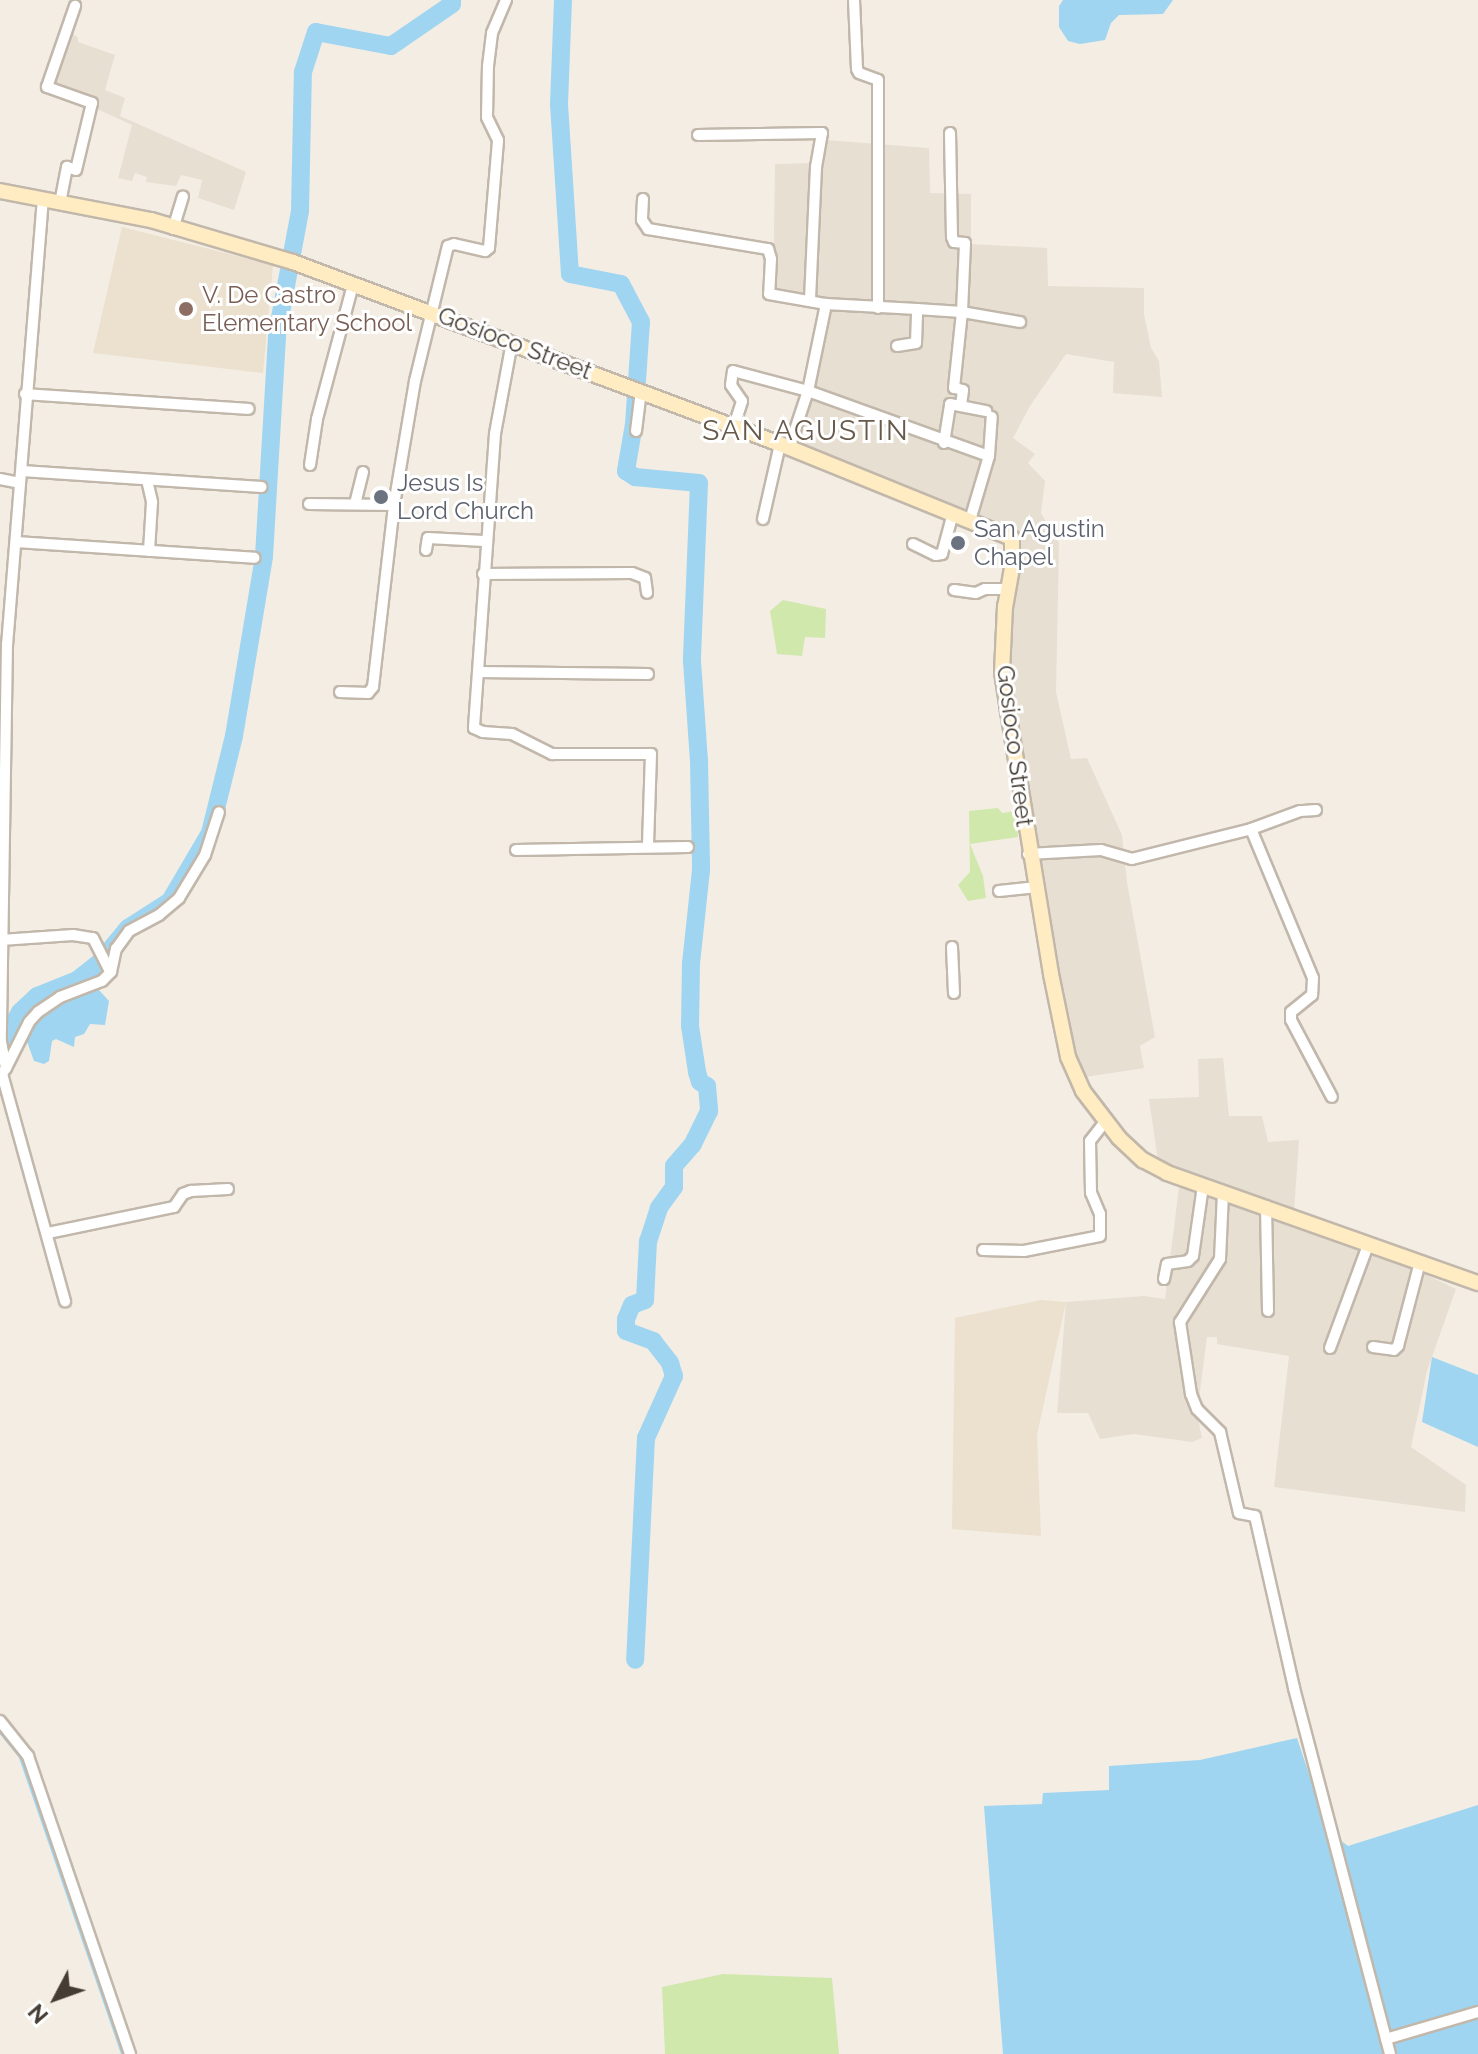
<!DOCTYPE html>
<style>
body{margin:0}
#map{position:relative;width:1478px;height:2054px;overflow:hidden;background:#f3ede4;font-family:Raleway,sans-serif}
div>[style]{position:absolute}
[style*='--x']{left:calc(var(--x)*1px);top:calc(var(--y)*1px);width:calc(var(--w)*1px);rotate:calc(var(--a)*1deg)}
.residential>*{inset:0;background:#e7dfd2}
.education>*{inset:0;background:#ece1ce}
.green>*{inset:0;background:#d1e8ac}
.water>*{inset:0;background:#9fd5f1}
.stream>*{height:3px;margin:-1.5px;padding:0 1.5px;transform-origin:1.5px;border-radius:1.5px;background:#9fd5f1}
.river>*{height:18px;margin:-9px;padding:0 9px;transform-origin:9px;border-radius:9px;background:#9fd5f1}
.roads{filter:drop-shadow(2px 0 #c1b7aa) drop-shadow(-2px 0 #c1b7aa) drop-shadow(0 2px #c1b7aa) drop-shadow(0 -2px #c1b7aa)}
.street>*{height:10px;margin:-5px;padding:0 5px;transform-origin:5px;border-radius:5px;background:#fff}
.secondary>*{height:14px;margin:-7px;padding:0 7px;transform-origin:7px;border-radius:7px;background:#ffecc2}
.dots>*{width:22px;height:22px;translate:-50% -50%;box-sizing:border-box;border:4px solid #fff;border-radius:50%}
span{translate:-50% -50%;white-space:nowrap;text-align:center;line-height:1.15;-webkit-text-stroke:6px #fff;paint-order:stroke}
.education-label{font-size:24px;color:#785e54}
.left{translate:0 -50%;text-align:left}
.street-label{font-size:24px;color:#453d34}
.worship-label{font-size:24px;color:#5b616d}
.quarter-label{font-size:28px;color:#685a4b;letter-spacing:2px}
.north{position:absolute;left:16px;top:1958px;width:80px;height:80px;-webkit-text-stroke:6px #fff;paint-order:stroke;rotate:229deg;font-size:22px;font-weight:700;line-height:32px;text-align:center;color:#453d34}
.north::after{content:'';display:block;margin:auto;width:28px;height:36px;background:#453d34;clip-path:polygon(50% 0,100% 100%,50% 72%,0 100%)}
</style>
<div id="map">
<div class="residential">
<div style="clip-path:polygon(68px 29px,78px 38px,78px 42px,115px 55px,105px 90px,125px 98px,120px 116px,246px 172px,234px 210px,198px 198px,202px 180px,181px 175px,176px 186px,146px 182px,147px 177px,135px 173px,132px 181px,118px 178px,132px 125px,49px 87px)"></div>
<div style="clip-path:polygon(826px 140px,929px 148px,930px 193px,971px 194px,971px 244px,1047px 248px,1048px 286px,1144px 288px,1144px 314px,1151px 348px,1159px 361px,1162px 397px,1113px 393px,1114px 362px,1066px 354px,1030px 406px,1013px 438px,1035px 454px,1028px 463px,1045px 481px,1041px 513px,1059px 543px,1056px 692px,1071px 759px,1087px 758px,1122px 835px,1127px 882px,1155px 1037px,1140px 1046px,1144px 1068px,1079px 1078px,1065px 1042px,1005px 676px,1018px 540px,788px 447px,828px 302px,773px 293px,775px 164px,815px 163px)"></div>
<div style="clip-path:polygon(1223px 1058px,1229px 1116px,1262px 1116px,1268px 1142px,1299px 1140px,1294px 1212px,1456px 1289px,1427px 1371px,1411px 1447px,1466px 1485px,1465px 1512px,1274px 1487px,1289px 1356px,1217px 1344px,1217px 1337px,1207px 1337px,1197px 1414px,1202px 1438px,1192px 1442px,1134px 1434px,1100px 1439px,1088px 1413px,1057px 1413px,1066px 1302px,1144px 1296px,1165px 1299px,1179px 1187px,1212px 1191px,1158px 1161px,1149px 1099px,1199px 1097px,1198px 1059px)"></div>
</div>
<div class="education">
<div style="clip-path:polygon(122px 227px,273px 265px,263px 373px,93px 353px)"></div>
<div style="clip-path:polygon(1041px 1300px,1066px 1302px,1037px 1435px,1041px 1536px,952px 1529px,955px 1318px)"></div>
</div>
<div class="green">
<div style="clip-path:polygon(783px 600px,826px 609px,825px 638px,805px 637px,802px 656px,777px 654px,770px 611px)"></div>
<div style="clip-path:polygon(998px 808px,1002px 813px,1016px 811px,1018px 837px,970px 844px,983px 876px,986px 898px,968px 901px,958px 885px,970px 872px,969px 811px)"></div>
<div style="clip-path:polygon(723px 1974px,832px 1978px,839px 2054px,665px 2054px,662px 1987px)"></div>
</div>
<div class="water">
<div style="clip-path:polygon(1063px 0,1173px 0,1163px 14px,1119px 15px,1111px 23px,1105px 40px,1080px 44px,1068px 41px,1059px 27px,1059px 6px)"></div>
<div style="clip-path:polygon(97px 988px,109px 1001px,105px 1025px,90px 1024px,84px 1034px,75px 1037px,74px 1047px,56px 1039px,52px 1041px,49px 1061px,44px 1064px,34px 1061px,25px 1036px,32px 1024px,48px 1010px)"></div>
<div style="clip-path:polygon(1432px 1357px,1478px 1375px,1478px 1447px,1422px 1422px)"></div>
<div style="clip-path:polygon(1297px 1738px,1328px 1831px,1348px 1846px,1478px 1805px,1478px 2010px,1384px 2037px,1387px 2054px,1003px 2054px,984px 1806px,1042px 1804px,1043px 1793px,1109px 1790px,1109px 1766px,1200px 1760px)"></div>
<div style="clip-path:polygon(1478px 2015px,1478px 2054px,1392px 2054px,1389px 2040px)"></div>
</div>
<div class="stream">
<div style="--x:0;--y:1732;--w:32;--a:51"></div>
<div style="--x:20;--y:1757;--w:314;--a:71"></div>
</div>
<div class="river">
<div style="--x:563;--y:0;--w:104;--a:92.2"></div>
<div style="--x:559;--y:104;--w:170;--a:86.3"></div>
<div style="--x:570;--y:274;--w:52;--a:11.1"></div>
<div style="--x:621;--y:284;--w:43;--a:62.2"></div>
<div style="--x:641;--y:322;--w:102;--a:93.9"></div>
<div style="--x:634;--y:424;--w:48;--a:99.7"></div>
<div style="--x:626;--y:471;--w:11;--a:34"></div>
<div style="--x:635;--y:477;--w:64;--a:5.4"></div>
<div style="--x:699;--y:483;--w:178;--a:92.3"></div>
<div style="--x:692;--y:661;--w:100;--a:86"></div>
<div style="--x:699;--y:761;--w:109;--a:88.9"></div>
<div style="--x:701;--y:870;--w:94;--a:96.1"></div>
<div style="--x:691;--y:963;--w:63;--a:90.9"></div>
<div style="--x:690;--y:1026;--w:47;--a:81.3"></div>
<div style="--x:697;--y:1072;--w:10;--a:73"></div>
<div style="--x:700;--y:1082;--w:8;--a:30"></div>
<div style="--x:707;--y:1086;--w:25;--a:85"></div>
<div style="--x:709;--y:1111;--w:37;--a:116"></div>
<div style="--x:693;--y:1144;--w:29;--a:131"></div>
<div style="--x:674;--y:1166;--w:21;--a:90"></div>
<div style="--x:674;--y:1187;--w:26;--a:126"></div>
<div style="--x:659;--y:1208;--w:35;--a:108"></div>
<div style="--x:648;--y:1241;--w:59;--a:92.9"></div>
<div style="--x:645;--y:1300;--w:14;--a:159"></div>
<div style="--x:632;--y:1305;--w:15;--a:113"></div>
<div style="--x:626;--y:1319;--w:12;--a:90"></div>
<div style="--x:626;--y:1331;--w:29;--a:20"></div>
<div style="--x:653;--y:1341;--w:28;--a:52"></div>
<div style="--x:670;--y:1363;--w:14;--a:73"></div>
<div style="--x:674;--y:1376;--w:68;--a:114.3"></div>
<div style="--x:646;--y:1438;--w:222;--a:92.8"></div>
<div style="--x:0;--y:1048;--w:41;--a:-60.9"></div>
<div style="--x:20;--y:1012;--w:23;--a:-43"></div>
<div style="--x:37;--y:996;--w:43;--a:-21.8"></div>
<div style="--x:77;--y:980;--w:29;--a:-38"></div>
<div style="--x:100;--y:962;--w:44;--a:-50.5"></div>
<div style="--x:128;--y:928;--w:50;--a:-32.7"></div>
<div style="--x:170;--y:901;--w:79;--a:-59.5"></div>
<div style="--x:210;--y:833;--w:100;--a:-76.1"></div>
<div style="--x:234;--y:736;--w:182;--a:-80.5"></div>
<div style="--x:264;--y:556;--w:222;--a:-86.6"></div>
<div style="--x:277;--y:334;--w:125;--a:-79.4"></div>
<div style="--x:300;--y:211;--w:139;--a:-88.8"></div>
<div style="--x:303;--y:72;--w:42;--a:-72"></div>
<div style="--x:316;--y:32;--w:76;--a:10.6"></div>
<div style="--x:391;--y:46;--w:74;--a:-34.5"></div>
<div style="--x:452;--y:4;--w:4;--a:-90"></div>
</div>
<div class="roads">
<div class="street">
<div style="--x:854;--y:0;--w:69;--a:87.5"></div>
<div style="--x:857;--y:69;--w:4;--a:63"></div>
<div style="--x:859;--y:73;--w:20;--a:20"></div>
<div style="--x:878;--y:80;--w:228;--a:90"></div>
<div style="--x:698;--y:135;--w:124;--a:-0.9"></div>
<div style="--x:822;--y:133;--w:35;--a:100"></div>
<div style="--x:816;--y:167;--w:134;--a:92.6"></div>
<div style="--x:43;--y:198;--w:447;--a:94.6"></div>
<div style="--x:7;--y:644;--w:398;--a:90.9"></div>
<div style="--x:1;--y:1042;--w:26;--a:79"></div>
<div style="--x:6;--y:1068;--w:7;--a:124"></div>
<div style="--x:2;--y:1074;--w:236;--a:74.5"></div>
<div style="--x:643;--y:199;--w:21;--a:93"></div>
<div style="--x:642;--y:220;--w:11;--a:56"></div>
<div style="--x:648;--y:229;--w:122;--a:9.5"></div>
<div style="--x:768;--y:249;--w:10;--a:73"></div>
<div style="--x:771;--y:259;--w:35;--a:93"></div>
<div style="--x:769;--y:294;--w:58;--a:10"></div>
<div style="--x:826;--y:304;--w:91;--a:3.1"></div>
<div style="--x:60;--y:203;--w:37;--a:-79"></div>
<div style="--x:67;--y:167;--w:9;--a:18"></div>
<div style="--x:76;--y:170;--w:69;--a:-76.6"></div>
<div style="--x:92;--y:103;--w:48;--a:-160.4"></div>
<div style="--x:47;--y:87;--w:86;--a:-70.9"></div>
<div style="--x:173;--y:229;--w:34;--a:-73"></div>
<div style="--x:512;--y:342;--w:94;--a:100.5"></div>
<div style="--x:495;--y:434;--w:295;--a:94.1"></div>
<div style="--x:474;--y:728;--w:10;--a:24"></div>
<div style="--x:483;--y:732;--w:29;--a:4"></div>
<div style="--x:512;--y:734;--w:45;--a:26.6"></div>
<div style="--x:552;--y:754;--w:99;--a:0"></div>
<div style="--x:651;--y:754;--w:92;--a:91.9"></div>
<div style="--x:897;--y:346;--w:19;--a:-9"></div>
<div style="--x:916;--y:343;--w:34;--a:-88"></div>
<div style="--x:917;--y:309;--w:45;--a:3.8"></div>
<div style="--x:962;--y:312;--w:69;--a:-87.5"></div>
<div style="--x:965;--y:243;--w:11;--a:-175"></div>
<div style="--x:954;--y:242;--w:5;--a:-112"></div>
<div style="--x:952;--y:237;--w:104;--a:-91.1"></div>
<div style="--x:25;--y:394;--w:224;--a:3.8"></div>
<div style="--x:961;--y:405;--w:15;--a:-82"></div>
<div style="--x:963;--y:390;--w:9;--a:-167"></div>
<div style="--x:954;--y:388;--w:76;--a:-84"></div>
<div style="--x:962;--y:312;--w:59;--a:9.8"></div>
<div style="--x:734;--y:426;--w:26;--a:-72"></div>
<div style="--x:742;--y:401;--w:19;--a:-125"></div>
<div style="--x:731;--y:385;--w:14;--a:-82"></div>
<div style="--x:733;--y:371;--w:78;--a:14.9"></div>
<div style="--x:808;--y:391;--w:192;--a:19.8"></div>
<div style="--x:989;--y:456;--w:67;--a:106.5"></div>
<div style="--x:636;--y:431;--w:41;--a:-83"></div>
<div style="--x:944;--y:443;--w:39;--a:-81"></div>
<div style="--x:950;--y:404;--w:37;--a:11"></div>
<div style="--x:789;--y:448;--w:60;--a:-71.6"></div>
<div style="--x:808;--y:391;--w:89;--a:-78.3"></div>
<div style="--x:989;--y:456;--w:39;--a:-86"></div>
<div style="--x:310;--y:465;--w:47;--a:-81.3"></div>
<div style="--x:317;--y:419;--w:139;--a:-75"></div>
<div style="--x:22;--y:471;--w:240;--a:3.8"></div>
<div style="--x:0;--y:479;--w:20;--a:11"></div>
<div style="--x:147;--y:480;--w:23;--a:77"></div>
<div style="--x:152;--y:502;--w:49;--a:93.5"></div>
<div style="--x:309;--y:504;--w:85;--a:0.7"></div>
<div style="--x:355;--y:504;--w:33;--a:-76"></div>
<div style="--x:763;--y:519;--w:77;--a:-77.2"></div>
<div style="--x:16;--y:542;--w:239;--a:3.8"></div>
<div style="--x:913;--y:544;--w:25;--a:26"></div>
<div style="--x:936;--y:555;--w:6;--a:-9"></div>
<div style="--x:942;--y:554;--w:42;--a:-75"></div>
<div style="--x:426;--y:550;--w:12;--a:-81"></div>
<div style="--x:428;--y:538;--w:56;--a:3.1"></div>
<div style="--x:483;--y:574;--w:149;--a:-0.4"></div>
<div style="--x:632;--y:573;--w:14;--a:21"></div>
<div style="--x:645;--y:578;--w:15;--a:82"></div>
<div style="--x:954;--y:590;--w:22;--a:8"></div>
<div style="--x:976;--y:593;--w:10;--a:-24"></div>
<div style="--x:985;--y:589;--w:22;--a:0"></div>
<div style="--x:478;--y:672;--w:170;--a:0.7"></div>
<div style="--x:340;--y:692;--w:28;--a:2"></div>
<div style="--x:368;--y:693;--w:8;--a:-50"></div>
<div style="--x:373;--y:687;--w:183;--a:-83.4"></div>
<div style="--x:394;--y:505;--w:126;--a:-80.4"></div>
<div style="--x:415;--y:381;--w:139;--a:-76.3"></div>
<div style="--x:448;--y:246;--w:6;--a:-18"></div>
<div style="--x:454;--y:244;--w:32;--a:13"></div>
<div style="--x:485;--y:251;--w:5;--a:-37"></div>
<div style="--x:489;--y:248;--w:108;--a:-85.2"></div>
<div style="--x:498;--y:140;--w:25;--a:-116"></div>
<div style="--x:487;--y:117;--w:51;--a:-88.9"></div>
<div style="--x:488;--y:66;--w:33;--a:-83"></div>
<div style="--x:492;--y:33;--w:36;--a:-67"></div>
<div style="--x:1316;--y:810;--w:16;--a:176"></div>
<div style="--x:1300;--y:811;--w:52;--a:159.8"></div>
<div style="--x:1251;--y:829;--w:161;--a:67.4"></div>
<div style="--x:1313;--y:978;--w:17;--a:93"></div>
<div style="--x:1312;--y:995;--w:27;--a:141"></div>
<div style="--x:1291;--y:1012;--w:8;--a:90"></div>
<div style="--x:1291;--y:1020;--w:87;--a:62"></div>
<div style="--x:516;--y:850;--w:172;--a:-1"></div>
<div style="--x:1028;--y:854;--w:73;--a:-3.1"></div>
<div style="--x:1101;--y:850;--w:32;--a:16"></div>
<div style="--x:1132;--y:859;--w:123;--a:-14.1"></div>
<div style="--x:999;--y:891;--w:36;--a:-6"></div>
<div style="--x:1;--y:940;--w:72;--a:-4"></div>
<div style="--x:73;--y:935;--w:20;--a:9"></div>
<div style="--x:93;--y:938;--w:37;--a:63"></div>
<div style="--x:952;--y:947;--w:46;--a:87.5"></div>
<div style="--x:6;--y:1068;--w:51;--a:-63.4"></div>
<div style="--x:29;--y:1022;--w:13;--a:-48"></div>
<div style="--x:38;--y:1012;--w:27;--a:-34"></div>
<div style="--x:60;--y:997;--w:45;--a:-20.9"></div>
<div style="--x:102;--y:981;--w:13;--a:-45"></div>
<div style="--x:111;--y:972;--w:24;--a:-78"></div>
<div style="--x:116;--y:949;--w:22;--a:-54"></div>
<div style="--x:129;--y:931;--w:34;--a:-28"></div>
<div style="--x:159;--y:915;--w:26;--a:-40"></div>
<div style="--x:179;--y:898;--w:50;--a:-58.8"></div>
<div style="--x:205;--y:855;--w:45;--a:-72"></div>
<div style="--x:1223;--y:1193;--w:66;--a:92.6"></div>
<div style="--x:1220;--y:1259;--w:75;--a:122.4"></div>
<div style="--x:1180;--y:1322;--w:73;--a:81.3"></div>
<div style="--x:1191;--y:1394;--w:16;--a:68"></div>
<div style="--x:1197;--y:1409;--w:33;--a:45"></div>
<div style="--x:1220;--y:1432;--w:83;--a:76.8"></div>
<div style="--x:1239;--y:1513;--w:16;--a:11"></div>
<div style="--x:1255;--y:1516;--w:176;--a:77.2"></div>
<div style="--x:1294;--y:1688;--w:378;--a:75.3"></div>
<div style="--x:1266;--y:1206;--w:105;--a:88.9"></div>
<div style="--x:48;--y:1233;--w:129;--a:-11.7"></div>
<div style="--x:174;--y:1207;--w:16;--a:-55"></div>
<div style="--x:183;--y:1194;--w:9;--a:-21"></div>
<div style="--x:191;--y:1191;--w:37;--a:-3"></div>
<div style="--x:983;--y:1250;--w:41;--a:1.4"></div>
<div style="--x:1024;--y:1251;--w:77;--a:-11.2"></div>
<div style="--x:1100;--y:1236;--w:22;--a:-90"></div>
<div style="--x:1100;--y:1214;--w:23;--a:-113"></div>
<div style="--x:1091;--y:1193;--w:52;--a:-91.1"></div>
<div style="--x:1090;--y:1141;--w:23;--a:-52"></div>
<div style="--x:1164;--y:1279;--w:15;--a:-79"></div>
<div style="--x:1167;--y:1264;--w:21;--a:-8"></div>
<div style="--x:1188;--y:1261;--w:7;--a:-45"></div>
<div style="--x:1193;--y:1256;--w:71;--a:-81.9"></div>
<div style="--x:1373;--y:1347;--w:21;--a:8"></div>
<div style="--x:1394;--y:1350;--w:6;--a:-45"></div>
<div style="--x:1398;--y:1346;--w:87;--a:-75.3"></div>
<div style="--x:1330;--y:1348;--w:110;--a:-69.7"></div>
<div style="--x:0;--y:1721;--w:45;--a:51.3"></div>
<div style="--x:28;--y:1756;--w:315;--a:71.1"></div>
<div style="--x:1386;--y:2039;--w:96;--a:-16.4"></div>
</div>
<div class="secondary">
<div style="--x:0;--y:191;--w:154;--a:10.9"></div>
<div style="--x:151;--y:220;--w:148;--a:16.5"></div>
<div style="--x:293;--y:262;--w:520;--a:20.49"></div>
<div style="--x:780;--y:444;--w:250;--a:22.1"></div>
<div style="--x:1012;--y:538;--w:30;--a:90"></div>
<div style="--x:1012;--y:568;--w:39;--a:100"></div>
<div style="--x:1005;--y:606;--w:66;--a:92.6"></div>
<div style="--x:1002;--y:672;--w:33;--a:81"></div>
<div style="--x:1007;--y:705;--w:273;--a:80.7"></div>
<div style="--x:1051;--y:974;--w:85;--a:78.4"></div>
<div style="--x:1068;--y:1057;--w:37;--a:66"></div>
<div style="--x:1083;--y:1091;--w:59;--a:52.5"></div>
<div style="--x:1119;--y:1138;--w:33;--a:43"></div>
<div style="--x:1143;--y:1160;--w:27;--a:28"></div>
<div style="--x:1167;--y:1173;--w:330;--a:19.5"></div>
</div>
</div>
<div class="dots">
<div style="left:186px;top:309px;background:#8d6e63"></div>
<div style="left:381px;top:497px;background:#6b7280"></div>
<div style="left:958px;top:543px;background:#6b7280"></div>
</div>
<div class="education-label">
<span class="left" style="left:202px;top:309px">V. De Castro<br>Elementary School</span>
</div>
<div class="street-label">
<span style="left:515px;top:343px;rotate:21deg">Gosioco Street</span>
<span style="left:1015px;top:746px;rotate:83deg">Gosioco Street</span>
</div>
<div class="worship-label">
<span class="left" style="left:397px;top:497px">Jesus Is<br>Lord Church</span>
<span class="left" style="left:974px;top:543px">San Agustin<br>Chapel</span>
</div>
<div class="quarter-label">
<span style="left:806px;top:431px">SAN AGUSTIN</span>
</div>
<div class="north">N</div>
</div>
